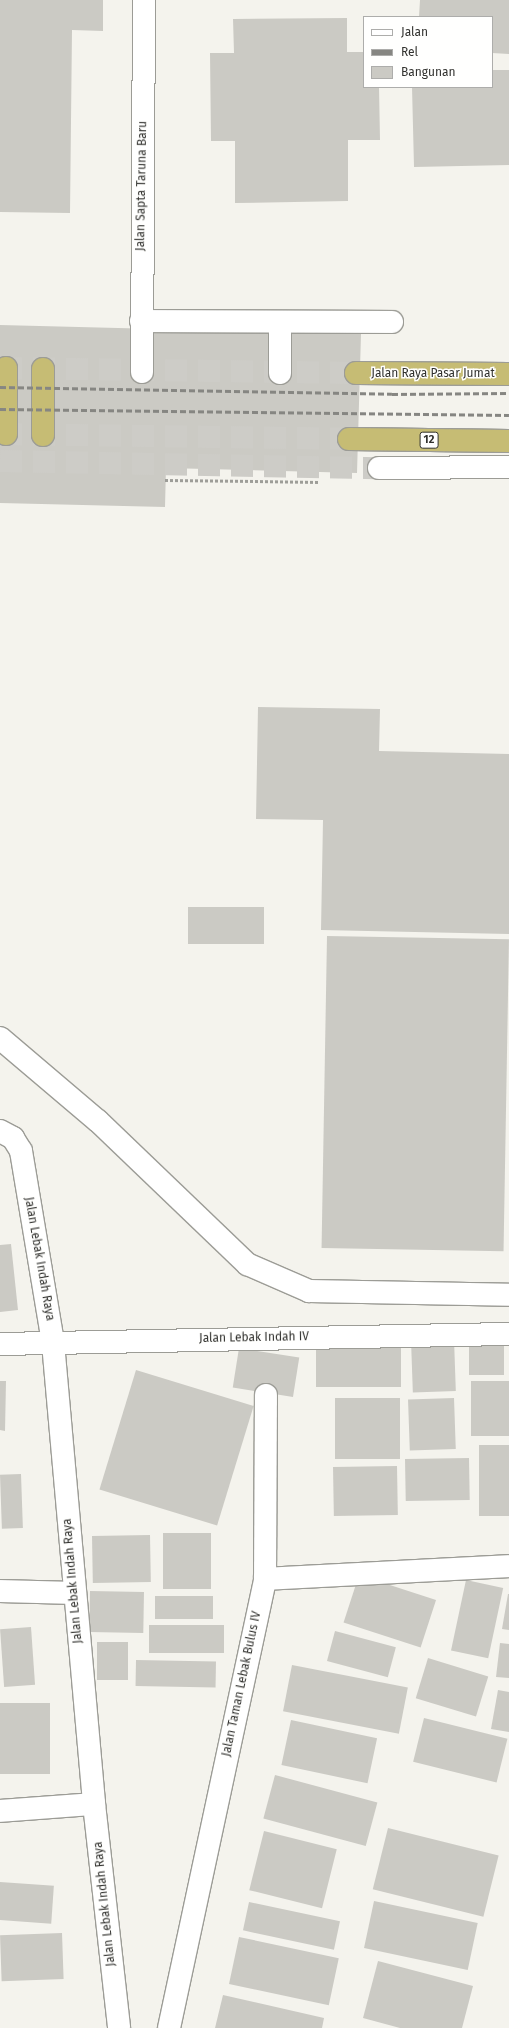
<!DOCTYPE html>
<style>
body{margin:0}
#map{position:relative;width:509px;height:2028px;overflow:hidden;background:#f4f3ed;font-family:"Fira Sans",sans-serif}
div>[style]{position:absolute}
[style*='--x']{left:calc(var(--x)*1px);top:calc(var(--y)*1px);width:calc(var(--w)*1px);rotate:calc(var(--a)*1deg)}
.building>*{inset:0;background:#cbcac4;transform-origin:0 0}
.minor-tunnel>*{height:22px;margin-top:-11px;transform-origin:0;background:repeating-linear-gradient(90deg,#cdccc7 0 22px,transparent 0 33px)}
.highway-tunnel>*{height:22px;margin-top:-11px;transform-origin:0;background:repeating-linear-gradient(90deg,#cdccc7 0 22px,transparent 0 33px)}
.path>*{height:2.5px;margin-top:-1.25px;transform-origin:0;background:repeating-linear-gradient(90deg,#9d9d98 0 3px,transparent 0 5px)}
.roads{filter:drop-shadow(1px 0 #9c9c96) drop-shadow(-1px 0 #9c9c96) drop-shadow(0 1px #9c9c96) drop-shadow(0 -1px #9c9c96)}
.minor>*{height:22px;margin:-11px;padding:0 11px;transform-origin:11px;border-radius:11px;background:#fff}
.highway>*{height:22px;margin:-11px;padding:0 11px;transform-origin:11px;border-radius:11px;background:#c6bc74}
.rail>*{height:3px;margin-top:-1.5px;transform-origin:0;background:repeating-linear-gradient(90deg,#868682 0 6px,transparent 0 9px)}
span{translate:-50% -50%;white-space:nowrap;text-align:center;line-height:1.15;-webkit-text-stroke:3px #fffffe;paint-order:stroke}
.shield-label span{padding:1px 3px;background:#fffffe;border:1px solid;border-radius:3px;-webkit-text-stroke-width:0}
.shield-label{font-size:11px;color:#31312e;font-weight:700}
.street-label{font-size:12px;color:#31312e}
.legend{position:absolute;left:363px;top:16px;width:130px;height:72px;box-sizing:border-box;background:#fffffe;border:1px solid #adadab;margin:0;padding:5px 7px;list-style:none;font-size:12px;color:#31312e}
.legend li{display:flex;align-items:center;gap:8px;height:20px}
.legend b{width:20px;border:1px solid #adadab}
</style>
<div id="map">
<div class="building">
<div style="clip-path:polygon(0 0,103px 0,103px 31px,72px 30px,70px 213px,0 212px)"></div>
<div style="clip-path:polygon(420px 0,509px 0,509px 54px,492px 53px,492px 17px,419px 17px)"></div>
<div style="clip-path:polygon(347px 18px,347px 52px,364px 52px,364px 87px,379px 87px,380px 140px,348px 140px,348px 201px,235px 203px,235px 141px,211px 141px,210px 53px,234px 53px,233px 19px)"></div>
<div style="clip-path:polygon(492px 70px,509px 70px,509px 165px,414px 167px,412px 87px,492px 87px)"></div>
<div style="clip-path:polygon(0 325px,361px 334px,357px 473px,166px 468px,165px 507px,0 503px)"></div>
<div style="clip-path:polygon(258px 707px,380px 709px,379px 751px,509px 754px,509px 934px,321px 930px,323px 820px,256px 819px)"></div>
<div style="left:188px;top:907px;width:76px;height:37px"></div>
<div style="left:327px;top:936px;width:182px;height:312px;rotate:1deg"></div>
<div style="clip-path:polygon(11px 1244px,18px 1310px,0 1312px,0 1245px)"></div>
<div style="left:454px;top:1339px;width:52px;height:43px;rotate:88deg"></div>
<div style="left:401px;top:1340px;width:47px;height:85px;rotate:90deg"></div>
<div style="left:469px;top:1341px;width:35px;height:34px"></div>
<div style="left:239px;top:1348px;width:61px;height:40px;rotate:9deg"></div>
<div style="left:136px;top:1370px;width:123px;height:125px;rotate:17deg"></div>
<div style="clip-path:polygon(0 1381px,6px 1381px,5px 1431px,0 1430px)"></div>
<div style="left:509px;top:1381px;width:55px;height:38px;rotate:90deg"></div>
<div style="left:335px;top:1398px;width:65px;height:61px"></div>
<div style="left:454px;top:1398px;width:51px;height:46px;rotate:88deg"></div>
<div style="left:479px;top:1445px;width:30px;height:71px"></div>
<div style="left:469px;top:1458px;width:42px;height:64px;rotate:89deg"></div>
<div style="left:397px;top:1466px;width:49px;height:64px;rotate:89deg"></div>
<div style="left:21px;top:1474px;width:54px;height:21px;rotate:88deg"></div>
<div style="left:163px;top:1533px;width:48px;height:56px"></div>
<div style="left:150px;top:1535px;width:47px;height:58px;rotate:89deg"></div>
<div style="left:359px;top:1575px;width:81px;height:50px;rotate:18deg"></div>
<div style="left:466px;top:1580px;width:38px;height:72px;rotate:12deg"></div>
<div style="left:90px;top:1591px;width:54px;height:41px;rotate:1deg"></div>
<div style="clip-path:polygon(508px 1594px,509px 1594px,509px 1630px,502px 1629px)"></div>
<div style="left:155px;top:1596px;width:58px;height:23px"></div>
<div style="left:149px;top:1625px;width:75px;height:28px"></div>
<div style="left:31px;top:1627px;width:58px;height:31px;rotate:86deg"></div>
<div style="left:335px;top:1631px;width:63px;height:31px;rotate:15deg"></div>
<div style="left:97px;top:1642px;width:31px;height:38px"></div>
<div style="clip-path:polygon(500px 1643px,509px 1644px,509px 1678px,496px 1677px)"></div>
<div style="left:428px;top:1658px;width:63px;height:42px;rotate:17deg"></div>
<div style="left:136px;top:1660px;width:80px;height:26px;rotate:1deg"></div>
<div style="left:292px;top:1665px;width:118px;height:47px;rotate:11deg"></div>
<div style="clip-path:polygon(498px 1690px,509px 1692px,509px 1732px,491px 1729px)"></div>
<div style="left:0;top:1703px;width:50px;height:71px"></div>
<div style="left:424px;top:1718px;width:86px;height:45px;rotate:14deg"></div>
<div style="left:291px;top:1720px;width:88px;height:46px;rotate:12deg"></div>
<div style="left:275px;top:1775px;width:106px;height:45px;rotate:15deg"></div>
<div style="left:388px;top:1828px;width:114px;height:63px;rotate:14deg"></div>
<div style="left:264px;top:1831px;width:75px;height:61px;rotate:14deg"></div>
<div style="left:0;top:1882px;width:54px;height:38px;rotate:4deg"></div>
<div style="left:374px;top:1901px;width:106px;height:48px;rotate:12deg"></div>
<div style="left:249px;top:1902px;width:93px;height:29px;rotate:12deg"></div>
<div style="left:62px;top:1933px;width:46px;height:62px;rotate:88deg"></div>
<div style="left:239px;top:1937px;width:102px;height:48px;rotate:12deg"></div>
<div style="clip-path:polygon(378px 1961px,473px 1986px,462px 2028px,400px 2028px,363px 2018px)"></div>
<div style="clip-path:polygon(223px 1995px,324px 2018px,322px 2028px,215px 2028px)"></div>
</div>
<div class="minor-tunnel">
<div style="--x:0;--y:461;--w:379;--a:1.1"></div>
</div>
<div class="highway-tunnel">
<div style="--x:0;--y:368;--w:356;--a:0.8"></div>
<div style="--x:0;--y:434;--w:349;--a:0.8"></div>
</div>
<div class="path">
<div style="--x:165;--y:480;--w:154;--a:0.7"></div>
</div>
<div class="roads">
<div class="minor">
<div style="--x:141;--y:321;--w:251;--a:0.2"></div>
<div style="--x:280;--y:322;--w:51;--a:90"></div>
<div style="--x:142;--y:372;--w:372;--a:-89.7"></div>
<div style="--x:379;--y:468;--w:130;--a:-0.4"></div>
<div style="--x:0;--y:1038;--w:128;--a:40.3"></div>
<div style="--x:98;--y:1121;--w:207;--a:43.8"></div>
<div style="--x:247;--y:1264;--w:68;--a:23.5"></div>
<div style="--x:309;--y:1291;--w:200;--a:1.1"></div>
<div style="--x:0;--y:1131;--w:15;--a:28"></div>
<div style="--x:13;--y:1138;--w:15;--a:58"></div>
<div style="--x:21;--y:1151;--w:195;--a:80.5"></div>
<div style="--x:53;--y:1343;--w:463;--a:84.9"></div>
<div style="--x:94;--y:1804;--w:225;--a:83.6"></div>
<div style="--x:0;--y:1344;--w:509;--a:-1.13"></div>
<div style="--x:265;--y:1579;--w:184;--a:-89.7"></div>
<div style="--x:0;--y:1591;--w:74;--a:1.5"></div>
<div style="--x:0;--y:1811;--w:94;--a:-4.3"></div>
<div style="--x:169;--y:2028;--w:459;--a:-77.9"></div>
<div style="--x:265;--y:1579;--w:244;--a:-3"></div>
</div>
<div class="highway">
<div style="--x:6;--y:368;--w:66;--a:90"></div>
<div style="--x:356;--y:373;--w:153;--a:0.4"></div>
<div style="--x:43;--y:435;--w:66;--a:-90"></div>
<div style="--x:349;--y:439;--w:160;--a:0.7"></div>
</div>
</div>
<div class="rail">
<div style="--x:0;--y:387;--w:392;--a:1"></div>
<div style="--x:392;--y:394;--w:117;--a:-0.5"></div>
<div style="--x:0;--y:409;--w:509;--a:0.68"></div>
</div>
<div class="shield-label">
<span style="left:429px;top:440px">12</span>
</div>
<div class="street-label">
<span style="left:142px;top:186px;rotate:-89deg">Jalan Sapta Taruna Baru</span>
<span style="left:433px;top:374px">Jalan Raya Pasar Jumat</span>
<span style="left:39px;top:1259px;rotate:80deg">Jalan Lebak Indah Raya</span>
<span style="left:254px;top:1338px;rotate:-1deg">Jalan Lebak Indah IV</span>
<span style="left:73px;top:1581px;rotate:-95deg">Jalan Lebak Indah Raya</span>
<span style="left:242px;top:1684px;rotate:-78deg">Jalan Taman Lebak Bulus IV</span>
<span style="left:105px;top:1904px;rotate:-96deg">Jalan Lebak Indah Raya</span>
</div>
<ul class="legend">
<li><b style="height:5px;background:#fff"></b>Jalan</li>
<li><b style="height:5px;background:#868682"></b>Rel</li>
<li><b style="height:11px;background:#cbcac4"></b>Bangunan</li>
</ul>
</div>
